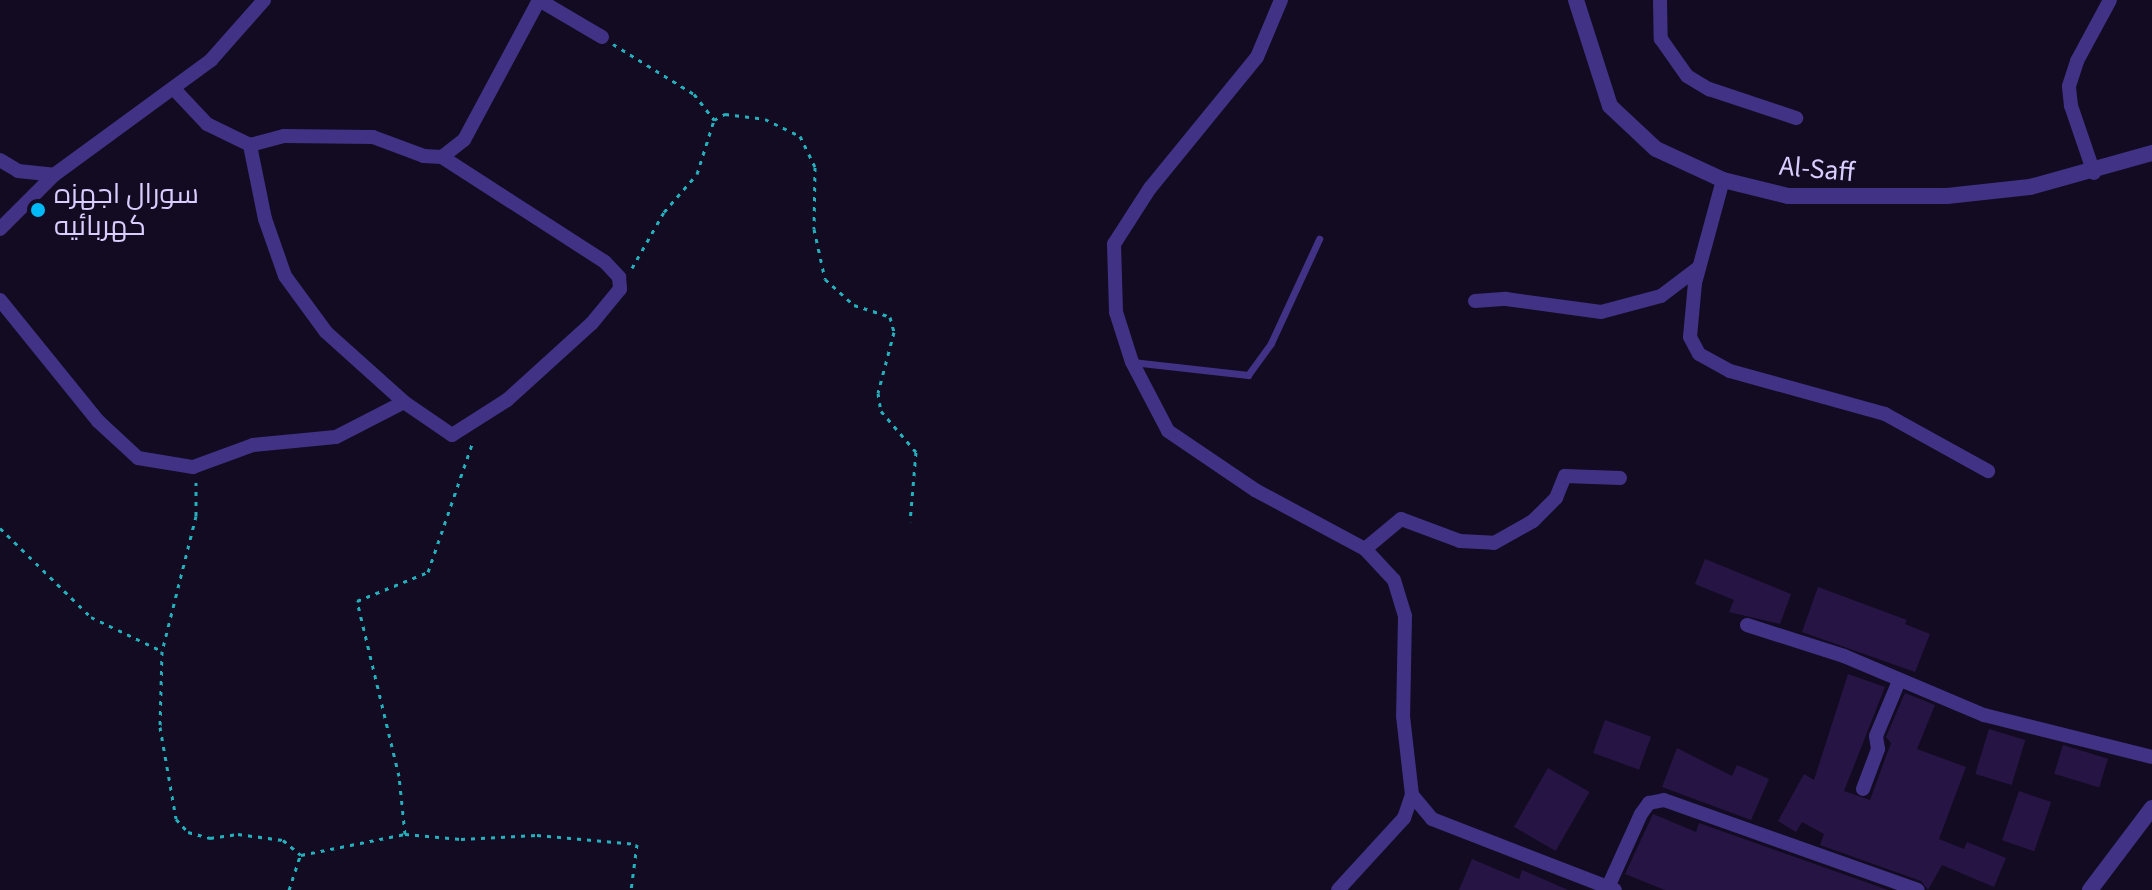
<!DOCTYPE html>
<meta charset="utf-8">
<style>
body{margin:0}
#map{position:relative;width:2152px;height:890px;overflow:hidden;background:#120b21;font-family:"Source Sans 3",Cairo,sans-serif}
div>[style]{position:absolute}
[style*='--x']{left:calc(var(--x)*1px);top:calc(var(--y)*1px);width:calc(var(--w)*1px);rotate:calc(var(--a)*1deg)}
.building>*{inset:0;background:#261544;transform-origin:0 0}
.path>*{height:3px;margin-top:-1.5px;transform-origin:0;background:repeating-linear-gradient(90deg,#23afbc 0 4px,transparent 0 10px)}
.service>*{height:7px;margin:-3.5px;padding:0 3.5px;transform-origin:3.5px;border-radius:3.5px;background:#413285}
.minor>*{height:14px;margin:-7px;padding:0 7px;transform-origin:7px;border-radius:7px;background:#413285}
.tertiary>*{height:16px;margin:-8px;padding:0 8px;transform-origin:8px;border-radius:8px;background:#413285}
.dots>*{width:22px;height:22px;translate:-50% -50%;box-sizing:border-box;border:4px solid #120b21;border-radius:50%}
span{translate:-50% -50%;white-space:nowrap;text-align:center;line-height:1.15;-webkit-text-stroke:6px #120b21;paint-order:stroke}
.street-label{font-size:28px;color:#d9ccff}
.poi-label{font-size:28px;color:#d9ccff}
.left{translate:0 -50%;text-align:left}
</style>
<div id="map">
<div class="building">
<div style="clip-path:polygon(1705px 559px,1791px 594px,1780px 624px,1729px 612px,1734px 600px,1695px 584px)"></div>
<div style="clip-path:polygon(1818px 587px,1907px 620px,1905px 624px,1930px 634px,1915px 672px,1802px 632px)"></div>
<div style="clip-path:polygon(1848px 674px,1885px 687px,1844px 791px,1870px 800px,1891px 743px,1886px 737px,1905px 693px,1935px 705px,1917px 749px,1966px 767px,1939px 839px,1964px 849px,1967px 842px,2006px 858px,1994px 887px,1942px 865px,1928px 890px,1921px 881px,1820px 845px,1824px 834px,1802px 822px,1796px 832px,1778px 821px,1804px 774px,1814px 780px)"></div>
<div style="left:1605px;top:720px;width:49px;height:35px;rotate:20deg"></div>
<div style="left:1989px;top:729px;width:38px;height:47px;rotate:17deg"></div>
<div style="left:2063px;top:745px;width:47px;height:30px;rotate:17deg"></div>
<div style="clip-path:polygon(1677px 748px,1732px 776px,1737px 765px,1769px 779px,1751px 820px,1662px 787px)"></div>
<div style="left:1548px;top:768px;width:48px;height:68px;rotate:30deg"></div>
<div style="left:2019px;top:791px;width:34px;height:52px;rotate:19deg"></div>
<div style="clip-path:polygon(1653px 814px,1696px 832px,1699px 823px,1888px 890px,1665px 890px,1625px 874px)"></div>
<div style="clip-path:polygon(1472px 859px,1519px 879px,1522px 870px,1568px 890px,1459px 890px)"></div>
</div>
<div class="path">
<div style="--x:613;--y:44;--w:95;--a:31.7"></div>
<div style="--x:694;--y:94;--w:33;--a:52"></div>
<div style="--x:632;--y:268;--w:64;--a:-60.3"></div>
<div style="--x:664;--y:212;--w:50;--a:-49"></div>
<div style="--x:697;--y:174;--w:57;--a:-72.5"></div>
<div style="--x:714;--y:120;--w:13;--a:-29"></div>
<div style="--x:725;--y:114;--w:40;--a:7.1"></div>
<div style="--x:765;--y:119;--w:39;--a:26"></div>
<div style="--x:800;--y:136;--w:34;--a:64"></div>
<div style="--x:815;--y:167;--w:62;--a:90.9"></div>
<div style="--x:814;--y:229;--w:51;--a:77.6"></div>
<div style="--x:825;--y:279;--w:39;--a:42"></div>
<div style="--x:854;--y:305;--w:38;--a:18"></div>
<div style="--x:890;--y:317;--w:16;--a:75"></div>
<div style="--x:894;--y:332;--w:63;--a:104.7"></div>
<div style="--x:878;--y:393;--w:18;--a:81"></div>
<div style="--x:881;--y:411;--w:54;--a:49.5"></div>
<div style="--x:916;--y:452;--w:70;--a:94.9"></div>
<div style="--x:196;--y:482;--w:34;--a:90"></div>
<div style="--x:196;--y:516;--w:139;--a:104.1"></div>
<div style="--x:162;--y:651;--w:76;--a:91.5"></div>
<div style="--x:160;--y:727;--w:93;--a:80.1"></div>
<div style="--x:176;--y:819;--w:18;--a:47"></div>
<div style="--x:188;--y:832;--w:23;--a:15"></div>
<div style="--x:210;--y:838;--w:28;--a:-8"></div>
<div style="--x:238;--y:834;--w:45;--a:7.6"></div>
<div style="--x:283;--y:840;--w:23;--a:40"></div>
<div style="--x:0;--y:528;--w:127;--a:44.4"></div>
<div style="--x:91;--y:617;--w:76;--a:25.6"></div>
<div style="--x:405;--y:834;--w:58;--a:-95.9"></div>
<div style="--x:399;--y:776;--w:180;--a:-103.5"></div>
<div style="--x:357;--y:601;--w:77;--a:-22.2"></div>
<div style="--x:428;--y:572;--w:139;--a:-71"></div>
<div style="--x:301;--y:855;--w:106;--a:-11.4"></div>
<div style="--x:405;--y:834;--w:56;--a:5.1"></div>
<div style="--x:461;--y:839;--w:76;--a:-3"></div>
<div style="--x:537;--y:835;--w:100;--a:5.1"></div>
<div style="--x:637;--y:844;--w:46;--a:97.4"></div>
<div style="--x:289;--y:890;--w:36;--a:-72"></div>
</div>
<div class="service">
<div style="--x:1132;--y:362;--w:117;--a:6.4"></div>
<div style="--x:1248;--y:375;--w:39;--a:-54"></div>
<div style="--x:1271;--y:343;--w:115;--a:-65.2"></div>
</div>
<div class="minor">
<div style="--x:539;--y:0;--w:73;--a:30.4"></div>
<div style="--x:1281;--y:0;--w:62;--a:112.8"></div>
<div style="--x:1257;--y:57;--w:169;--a:129.2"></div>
<div style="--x:1150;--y:188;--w:67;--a:122.7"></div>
<div style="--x:1114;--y:244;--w:68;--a:88.3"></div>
<div style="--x:1116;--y:312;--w:52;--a:72.3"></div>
<div style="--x:1132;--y:362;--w:78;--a:62.4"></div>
<div style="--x:1168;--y:431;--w:105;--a:34.1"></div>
<div style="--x:1255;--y:490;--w:125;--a:28.2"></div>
<div style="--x:1365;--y:549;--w:42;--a:46.9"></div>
<div style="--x:1394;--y:580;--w:38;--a:73"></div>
<div style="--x:1405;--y:616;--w:100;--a:91.1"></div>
<div style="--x:1403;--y:716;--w:80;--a:83.5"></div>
<div style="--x:1412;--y:795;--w:31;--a:50"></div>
<div style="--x:1432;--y:819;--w:196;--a:21.2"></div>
<div style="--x:1660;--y:0;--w:39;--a:89"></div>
<div style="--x:1661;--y:39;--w:45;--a:54.9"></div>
<div style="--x:1687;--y:76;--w:26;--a:31"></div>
<div style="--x:1709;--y:89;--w:92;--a:18.4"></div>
<div style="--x:175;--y:90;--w:47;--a:46.7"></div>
<div style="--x:207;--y:124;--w:48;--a:26"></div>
<div style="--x:250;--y:145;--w:35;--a:-15"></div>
<div style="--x:284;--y:136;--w:89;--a:0.6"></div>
<div style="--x:373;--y:137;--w:54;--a:20.4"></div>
<div style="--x:424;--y:156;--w:18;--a:3"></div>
<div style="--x:442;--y:157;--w:194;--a:32.8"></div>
<div style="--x:605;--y:262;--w:21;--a:47"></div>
<div style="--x:619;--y:277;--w:12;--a:85"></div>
<div style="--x:620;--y:289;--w:44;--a:129.5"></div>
<div style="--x:592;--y:323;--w:115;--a:137.8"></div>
<div style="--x:507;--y:400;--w:65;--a:147.5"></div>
<div style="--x:452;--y:435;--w:58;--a:-145.5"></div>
<div style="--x:404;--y:402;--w:105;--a:-138.1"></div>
<div style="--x:326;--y:332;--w:69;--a:-126.2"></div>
<div style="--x:285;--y:276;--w:60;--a:-109.3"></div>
<div style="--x:265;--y:219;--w:76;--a:-101.5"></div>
<div style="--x:442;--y:157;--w:28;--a:-38"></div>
<div style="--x:464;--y:140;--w:159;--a:-61.8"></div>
<div style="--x:0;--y:160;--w:21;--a:31"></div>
<div style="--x:18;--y:171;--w:36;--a:6"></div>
<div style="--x:2094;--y:173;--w:71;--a:-108.9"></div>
<div style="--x:2071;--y:106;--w:20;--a:-96"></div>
<div style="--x:2069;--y:86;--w:26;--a:-72"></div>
<div style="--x:2077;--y:61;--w:69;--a:-61.6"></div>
<div style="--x:1723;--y:180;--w:107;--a:105.2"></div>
<div style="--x:1695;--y:283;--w:54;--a:95.3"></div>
<div style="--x:1690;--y:337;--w:19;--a:62"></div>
<div style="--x:1699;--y:354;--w:35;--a:29"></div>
<div style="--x:1730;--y:371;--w:161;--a:15.5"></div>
<div style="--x:1885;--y:414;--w:118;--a:29"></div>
<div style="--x:0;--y:229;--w:76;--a:-45"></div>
<div style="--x:54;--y:175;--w:195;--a:-36.2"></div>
<div style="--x:211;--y:60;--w:80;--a:-48.5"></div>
<div style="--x:0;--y:300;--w:156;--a:51"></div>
<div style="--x:98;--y:421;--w:54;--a:42.8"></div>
<div style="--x:138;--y:458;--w:56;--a:9.3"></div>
<div style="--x:193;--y:467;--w:64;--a:-20.1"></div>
<div style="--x:253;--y:445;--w:83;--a:-5.5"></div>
<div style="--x:336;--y:437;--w:76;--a:-27.2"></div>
<div style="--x:1475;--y:301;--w:31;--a:-4"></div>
<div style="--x:1506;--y:299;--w:96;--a:7.8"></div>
<div style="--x:1601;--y:312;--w:62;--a:-14.9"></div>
<div style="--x:1661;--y:296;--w:46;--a:-37.1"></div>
<div style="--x:1365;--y:549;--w:47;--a:-39.8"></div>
<div style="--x:1401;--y:519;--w:63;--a:20.4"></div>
<div style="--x:1460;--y:541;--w:34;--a:3"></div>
<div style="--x:1494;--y:543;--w:45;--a:-29.4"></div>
<div style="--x:1533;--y:521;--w:33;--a:-45"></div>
<div style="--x:1556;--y:498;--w:24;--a:-68"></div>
<div style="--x:1565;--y:476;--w:55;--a:2.1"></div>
<div style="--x:1747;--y:625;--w:102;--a:17.7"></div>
<div style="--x:1844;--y:656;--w:152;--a:22.9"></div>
<div style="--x:1984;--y:715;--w:173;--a:14"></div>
<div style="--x:1863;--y:789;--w:43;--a:-69.4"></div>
<div style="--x:1878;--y:749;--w:13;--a:-99"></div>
<div style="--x:1876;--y:736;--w:60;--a:-67.3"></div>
<div style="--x:1608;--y:887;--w:80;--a:-65.7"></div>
<div style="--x:1641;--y:814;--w:14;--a:-54"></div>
<div style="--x:1649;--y:803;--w:15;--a:-11"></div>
<div style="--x:1664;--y:800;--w:269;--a:19.5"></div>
<div style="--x:1338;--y:890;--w:98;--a:-47.5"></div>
<div style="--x:1404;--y:818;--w:24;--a:-71"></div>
</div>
<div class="tertiary">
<div style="--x:1576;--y:0;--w:111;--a:72.2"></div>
<div style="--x:1610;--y:106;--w:63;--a:43.1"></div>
<div style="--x:1656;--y:149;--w:74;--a:24.8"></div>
<div style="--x:1723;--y:180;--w:67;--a:13.8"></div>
<div style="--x:1788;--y:196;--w:159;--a:0"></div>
<div style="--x:1947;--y:196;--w:83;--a:-6.2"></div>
<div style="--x:2030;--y:187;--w:127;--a:-15.6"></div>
<div style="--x:2090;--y:890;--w:103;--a:-52.9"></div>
</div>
<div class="dots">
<div style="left:38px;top:210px;background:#00baf7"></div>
</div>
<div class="street-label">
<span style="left:1817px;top:169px;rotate:5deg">Al-Saff</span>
</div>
<div class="poi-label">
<span class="left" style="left:54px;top:210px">سورال اجهزه<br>كهربائيه</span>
</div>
</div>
